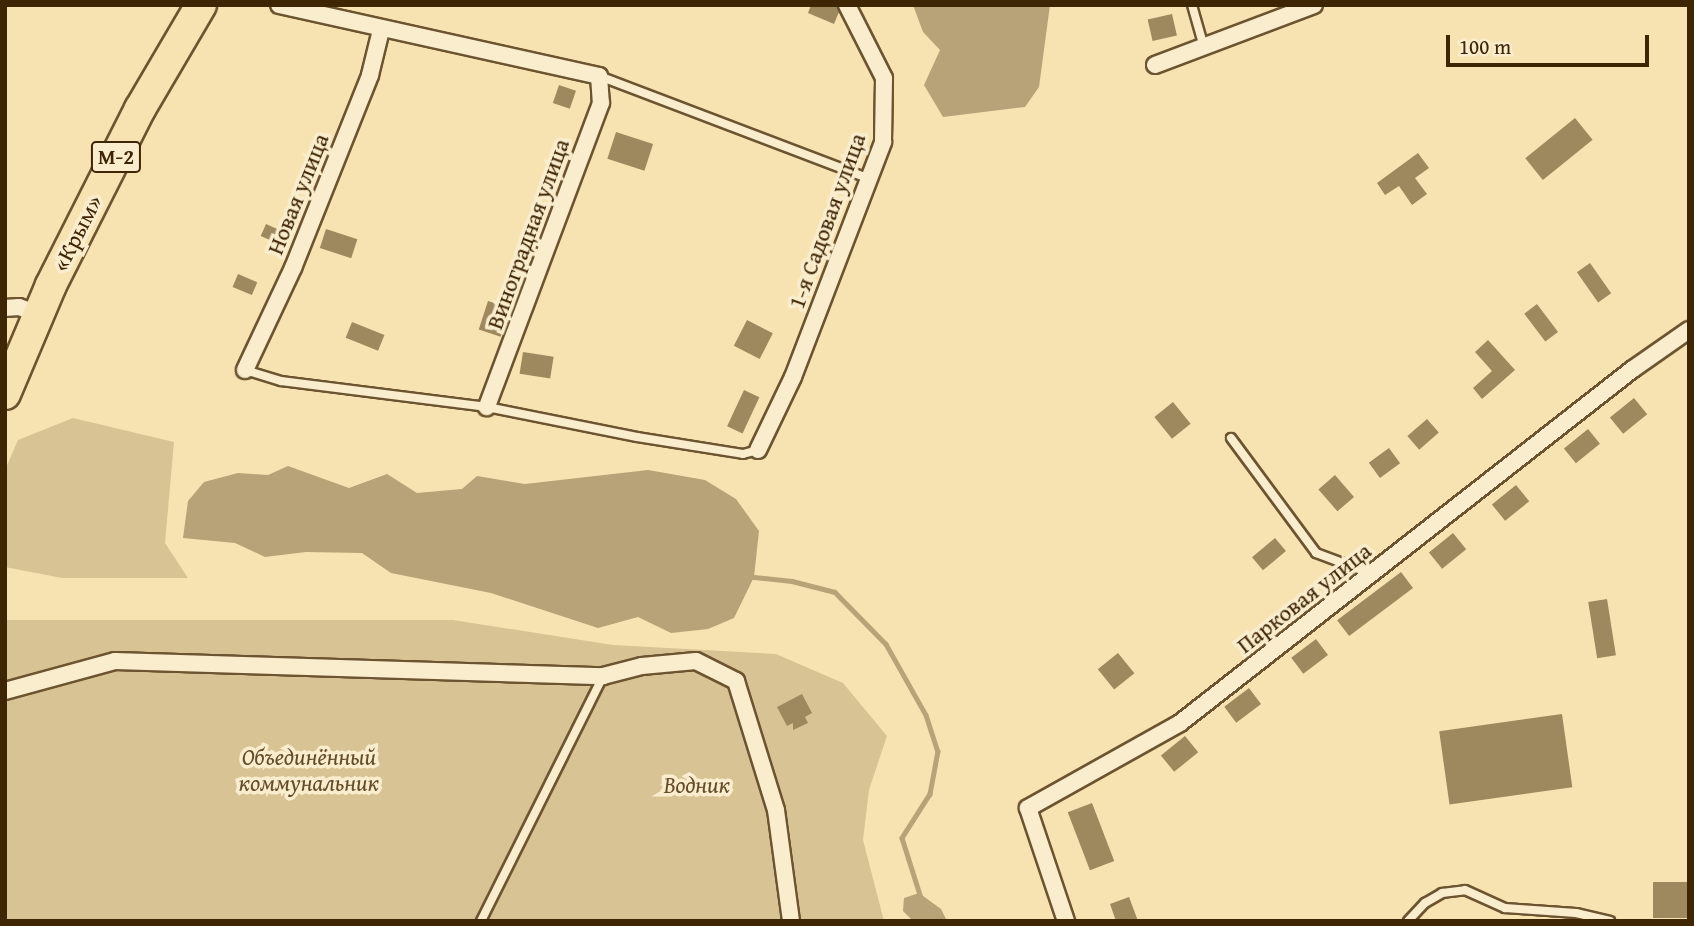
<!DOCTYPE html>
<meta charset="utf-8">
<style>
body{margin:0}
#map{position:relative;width:1694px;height:926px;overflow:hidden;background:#f7e3b2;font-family:"Gentium Book Plus",serif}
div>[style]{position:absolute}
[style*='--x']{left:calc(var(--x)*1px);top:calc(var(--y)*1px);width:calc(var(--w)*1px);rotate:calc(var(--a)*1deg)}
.green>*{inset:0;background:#d8c394}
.water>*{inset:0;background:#b8a277}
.stream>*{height:4.5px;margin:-2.25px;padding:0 2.25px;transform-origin:2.25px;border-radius:2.25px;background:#b8a277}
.building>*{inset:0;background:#9e885e;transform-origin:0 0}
.roads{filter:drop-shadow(2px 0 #6c5430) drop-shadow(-2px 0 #6c5430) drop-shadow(0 2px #6c5430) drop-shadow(0 -2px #6c5430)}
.lane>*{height:8px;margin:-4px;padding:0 4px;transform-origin:4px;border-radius:4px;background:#faedcd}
.street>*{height:16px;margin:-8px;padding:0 8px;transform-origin:8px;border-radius:8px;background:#faedcd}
.highway>*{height:30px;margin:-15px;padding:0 15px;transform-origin:15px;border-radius:15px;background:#f7e3b2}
span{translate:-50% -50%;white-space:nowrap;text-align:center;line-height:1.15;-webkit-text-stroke:7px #faedcd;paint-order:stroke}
.shield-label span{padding:2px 5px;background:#faedcd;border:2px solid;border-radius:5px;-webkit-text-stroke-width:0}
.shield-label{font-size:21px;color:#3e2504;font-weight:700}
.street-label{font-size:23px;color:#3e2504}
.park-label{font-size:23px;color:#644c28;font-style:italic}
.frame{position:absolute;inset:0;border:7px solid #3e2504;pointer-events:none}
.scale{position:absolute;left:1446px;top:35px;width:203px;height:32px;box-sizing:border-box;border:4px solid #3e2504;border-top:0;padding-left:9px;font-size:21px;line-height:24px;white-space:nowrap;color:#3e2504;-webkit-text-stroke:5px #faedcd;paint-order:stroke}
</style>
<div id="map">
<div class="green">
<div style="clip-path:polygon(73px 418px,174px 442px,165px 543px,188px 578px,62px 578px,5px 567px,5px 470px,18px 440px)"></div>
<div style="clip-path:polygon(5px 620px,453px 620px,613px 645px,776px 654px,843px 683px,887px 736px,869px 790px,863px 840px,884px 921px,5px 921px)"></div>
</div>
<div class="water">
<div style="clip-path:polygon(913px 5px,1050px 5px,1039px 87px,1025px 107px,943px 117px,924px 85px,940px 50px,923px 32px)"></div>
<div style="clip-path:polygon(288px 466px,349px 488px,387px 474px,417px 493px,462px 489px,477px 476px,525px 484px,648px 470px,705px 480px,736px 499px,759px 531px,754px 577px,734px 618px,708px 629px,671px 633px,638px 617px,598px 628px,491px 593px,391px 573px,362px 553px,306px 552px,265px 557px,235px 543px,183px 538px,188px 501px,204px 482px,238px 473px,268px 475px)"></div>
<div style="clip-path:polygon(919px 893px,941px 909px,947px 921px,913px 921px,903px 911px,904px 898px)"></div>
</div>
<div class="stream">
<div style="--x:754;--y:577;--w:38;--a:6"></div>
<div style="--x:792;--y:581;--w:44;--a:14.3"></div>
<div style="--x:835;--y:592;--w:73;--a:45.6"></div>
<div style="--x:886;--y:644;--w:81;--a:60.6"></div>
<div style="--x:926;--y:715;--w:38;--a:72"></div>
<div style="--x:938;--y:751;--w:44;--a:100.5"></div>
<div style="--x:930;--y:794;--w:52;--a:122.5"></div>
<div style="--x:902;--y:838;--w:63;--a:72.4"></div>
</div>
<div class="building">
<div style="clip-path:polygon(811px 5px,837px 6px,839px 12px,834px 24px,808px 13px)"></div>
<div style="left:1172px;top:14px;width:22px;height:25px;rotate:77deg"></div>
<div style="left:559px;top:85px;width:18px;height:19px;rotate:19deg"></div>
<div style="left:1575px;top:118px;width:28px;height:64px;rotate:51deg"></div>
<div style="left:616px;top:132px;width:39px;height:28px;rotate:18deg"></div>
<div style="clip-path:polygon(1418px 153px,1429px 168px,1415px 178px,1427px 194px,1412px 205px,1399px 186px,1385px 195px,1377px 183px)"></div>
<div style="left:266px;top:224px;width:20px;height:13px;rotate:24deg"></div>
<div style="left:326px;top:229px;width:33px;height:20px;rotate:18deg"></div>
<div style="left:1590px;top:263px;width:37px;height:16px;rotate:55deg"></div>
<div style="left:238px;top:274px;width:21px;height:14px;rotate:23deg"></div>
<div style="left:488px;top:301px;width:23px;height:30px;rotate:18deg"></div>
<div style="left:1537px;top:304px;width:35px;height:16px;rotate:53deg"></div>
<div style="left:747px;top:320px;width:29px;height:29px;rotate:27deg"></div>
<div style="left:352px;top:322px;width:35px;height:17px;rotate:22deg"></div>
<div style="clip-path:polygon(1488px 340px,1515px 370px,1482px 399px,1473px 388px,1492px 371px,1475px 352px)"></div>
<div style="left:523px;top:352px;width:31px;height:22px;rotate:9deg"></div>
<div style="left:744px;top:390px;width:17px;height:40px;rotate:25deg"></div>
<div style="left:1634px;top:398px;width:21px;height:31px;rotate:51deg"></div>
<div style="left:1173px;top:402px;width:28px;height:24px;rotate:51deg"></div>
<div style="left:1427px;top:419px;width:18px;height:26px;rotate:49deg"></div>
<div style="left:1588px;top:429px;width:19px;height:31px;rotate:51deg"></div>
<div style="left:1389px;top:448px;width:19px;height:25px;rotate:54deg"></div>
<div style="left:1335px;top:475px;width:29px;height:22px;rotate:49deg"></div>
<div style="left:1516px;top:485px;width:21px;height:31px;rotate:51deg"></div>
<div style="left:1453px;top:533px;width:21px;height:31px;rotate:51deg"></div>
<div style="left:1275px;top:538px;width:17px;height:30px;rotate:50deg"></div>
<div style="left:1401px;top:572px;width:20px;height:80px;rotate:53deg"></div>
<div style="left:1607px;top:599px;width:57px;height:19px;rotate:81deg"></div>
<div style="left:1316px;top:639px;width:20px;height:31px;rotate:53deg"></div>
<div style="left:1118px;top:653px;width:26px;height:26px;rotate:51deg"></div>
<div style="left:1249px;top:688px;width:20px;height:31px;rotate:53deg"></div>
<div style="clip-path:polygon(802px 694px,812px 713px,805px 717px,808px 723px,793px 730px,793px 723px,787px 726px,777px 707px)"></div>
<div style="left:1562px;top:714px;width:74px;height:124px;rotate:82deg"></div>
<div style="left:1185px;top:736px;width:21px;height:31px;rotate:51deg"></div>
<div style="left:1092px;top:803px;width:62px;height:26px;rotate:69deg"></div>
<div style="left:1689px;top:882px;width:36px;height:36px;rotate:90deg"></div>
<div style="clip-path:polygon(1129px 897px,1138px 921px,1116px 921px,1110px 904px)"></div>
</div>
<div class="roads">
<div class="lane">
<div style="--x:1192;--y:5;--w:44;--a:74.1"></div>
<div style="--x:599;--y:76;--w:290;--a:20.8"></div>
<div style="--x:245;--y:370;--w:38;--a:17"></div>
<div style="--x:281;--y:381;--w:208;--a:7.2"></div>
<div style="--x:487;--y:407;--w:153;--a:11.3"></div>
<div style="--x:637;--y:437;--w:107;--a:9.1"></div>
<div style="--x:743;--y:454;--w:16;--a:-15"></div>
<div style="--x:1231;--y:438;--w:143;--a:53.5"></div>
<div style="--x:1316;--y:553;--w:60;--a:20.6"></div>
<div style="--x:481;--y:921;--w:274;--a:-63.5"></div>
<div style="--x:1408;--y:921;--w:25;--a:-47"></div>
<div style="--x:1425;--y:903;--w:20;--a:-30"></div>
<div style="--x:1442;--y:893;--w:23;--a:-7"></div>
<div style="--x:1465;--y:890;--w:44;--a:24.2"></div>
<div style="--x:1505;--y:908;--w:71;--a:4"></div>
<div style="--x:1576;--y:913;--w:35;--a:13"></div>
</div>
<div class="street">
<div style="--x:279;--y:5;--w:328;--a:12.5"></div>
<div style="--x:599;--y:76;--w:27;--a:86"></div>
<div style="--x:601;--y:103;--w:325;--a:110.6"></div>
<div style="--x:1155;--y:65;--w:170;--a:-20.7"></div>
<div style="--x:5;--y:308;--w:14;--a:-4"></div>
<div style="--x:19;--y:307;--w:20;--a:20"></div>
<div style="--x:245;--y:370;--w:113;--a:-64.8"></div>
<div style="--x:293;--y:268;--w:208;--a:-68.2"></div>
<div style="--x:370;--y:75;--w:46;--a:-76.3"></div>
<div style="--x:758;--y:450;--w:81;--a:-64.4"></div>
<div style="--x:793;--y:377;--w:252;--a:-69"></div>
<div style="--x:883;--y:142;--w:64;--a:-89.1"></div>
<div style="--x:884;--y:78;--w:82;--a:-116.9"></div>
<div style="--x:5;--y:691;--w:114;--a:-15.3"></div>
<div style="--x:115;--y:661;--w:488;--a:1.8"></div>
<div style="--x:603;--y:676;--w:40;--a:-14.4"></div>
<div style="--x:642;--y:666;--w:54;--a:-5.3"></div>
<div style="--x:696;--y:661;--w:45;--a:26.6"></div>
<div style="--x:736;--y:681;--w:135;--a:72.8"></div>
<div style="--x:776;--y:810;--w:112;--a:82.3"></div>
<div style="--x:1066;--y:921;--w:119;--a:-108.6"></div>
<div style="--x:1028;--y:808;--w:174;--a:-29.2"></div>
<div style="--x:1180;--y:723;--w:575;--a:-38.01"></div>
<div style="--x:1633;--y:369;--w:68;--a:-34.9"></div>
</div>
<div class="highway">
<div style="--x:5;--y:394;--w:118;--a:-67.1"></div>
<div style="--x:51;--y:285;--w:197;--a:-63.2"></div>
<div style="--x:140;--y:109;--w:121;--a:-59.6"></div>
</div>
</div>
<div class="shield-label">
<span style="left:116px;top:157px">М-2</span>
</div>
<div class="street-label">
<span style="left:298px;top:194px;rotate:-68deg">Новая улица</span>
<span style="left:827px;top:221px;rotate:-70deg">1-я Садовая улица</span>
<span style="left:77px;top:233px;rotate:-63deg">«Крым»</span>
<span style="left:528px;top:234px;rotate:-70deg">Виноградная улица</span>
<span style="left:1304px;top:598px;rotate:-38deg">Парковая улица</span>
</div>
<div class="park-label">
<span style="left:309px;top:770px">Объединённый<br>коммунальник</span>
<span style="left:697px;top:785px">Водник</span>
</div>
<div class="frame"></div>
<div class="scale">100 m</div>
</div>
